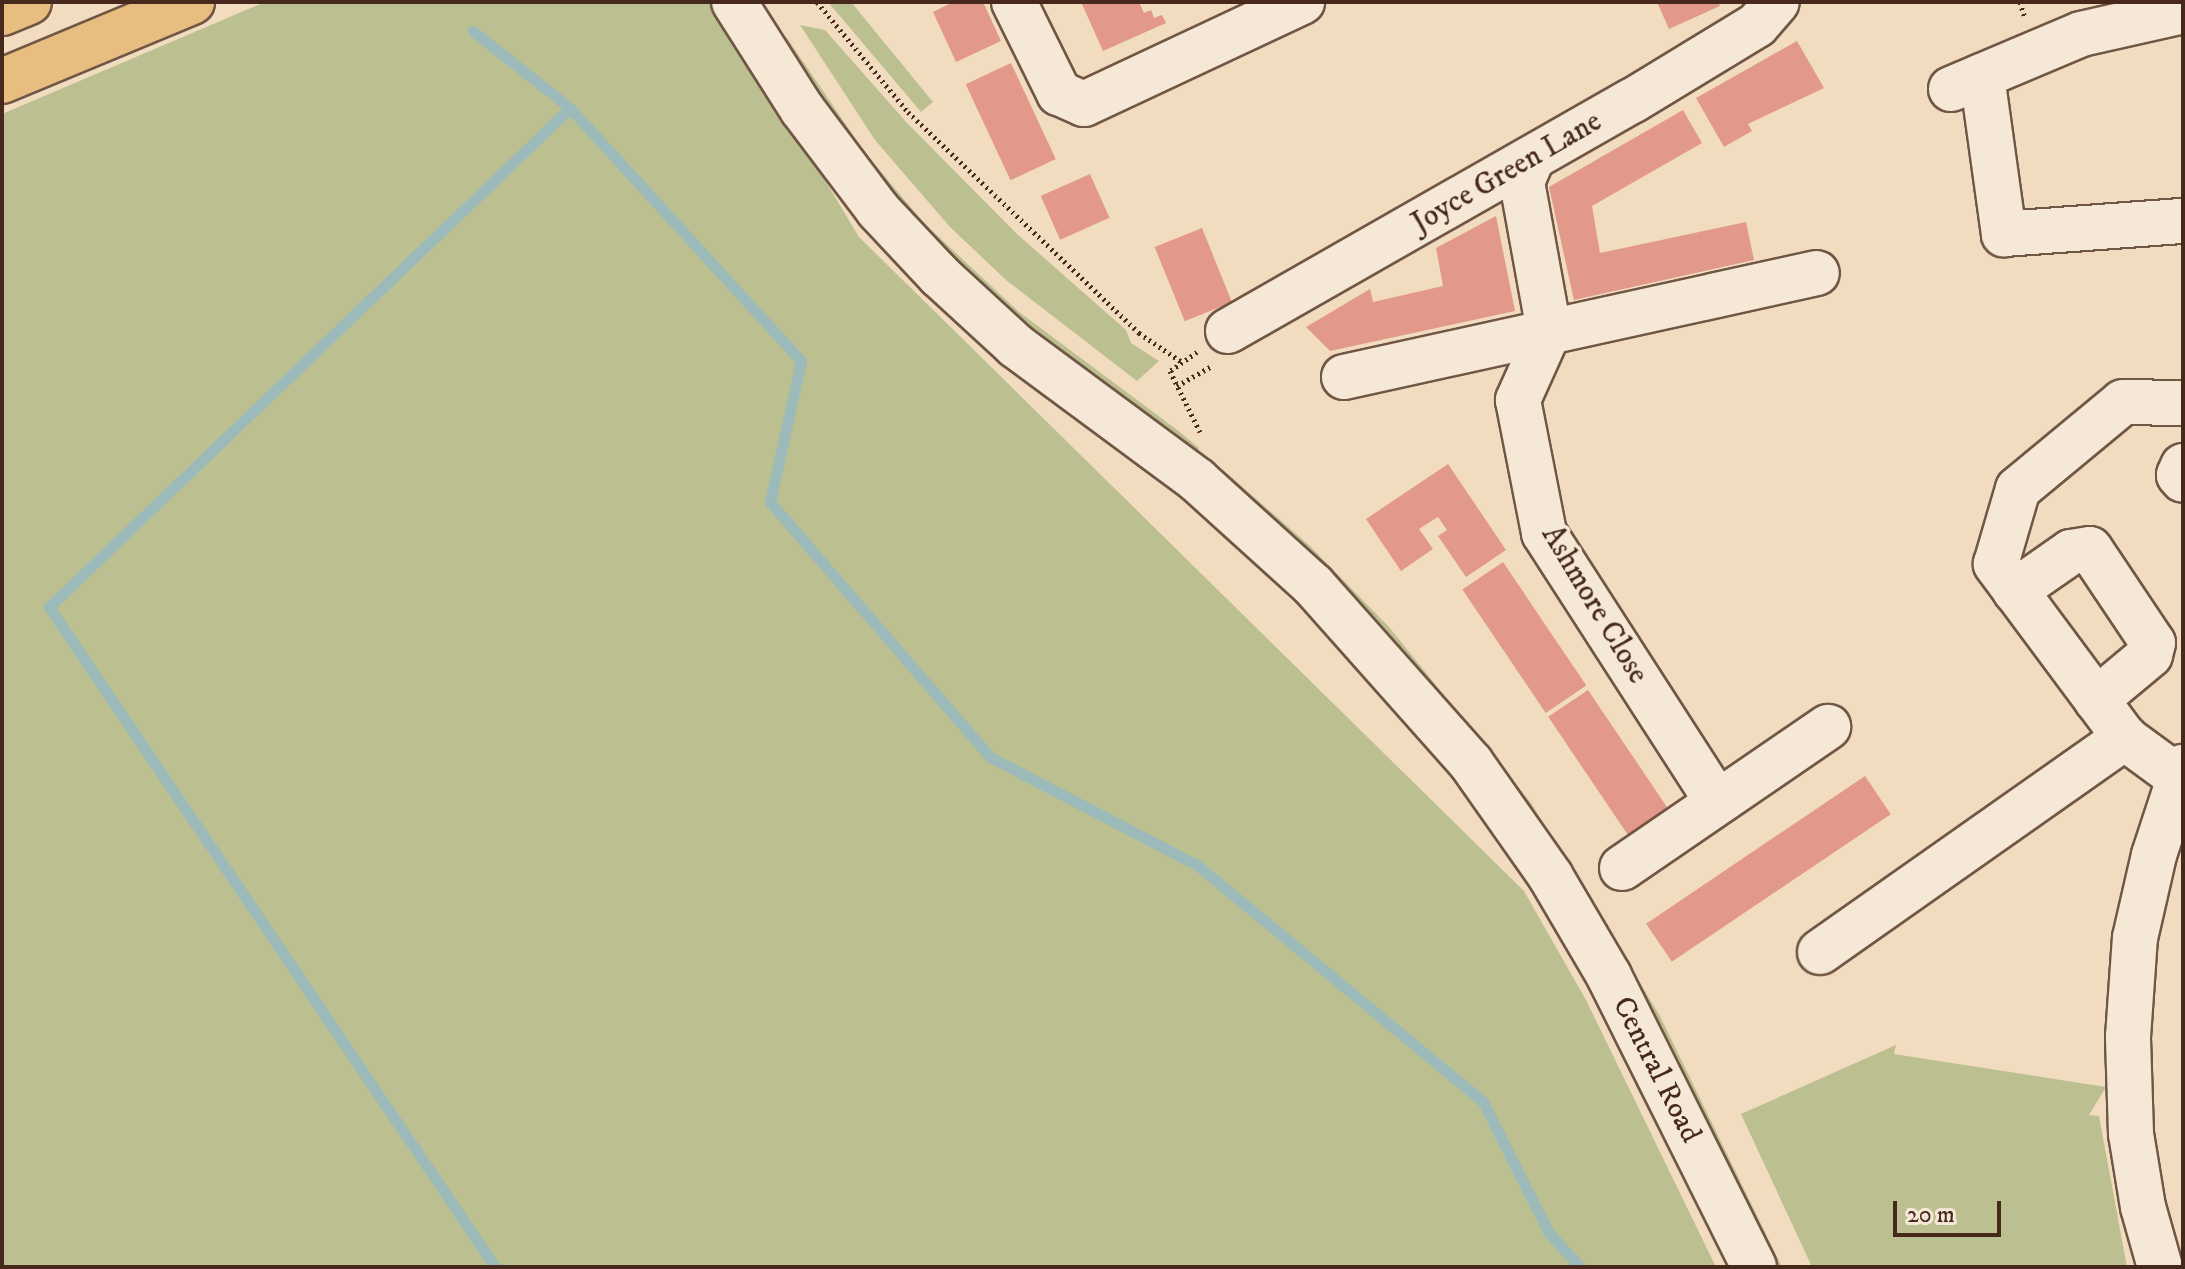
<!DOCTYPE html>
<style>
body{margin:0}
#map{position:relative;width:2185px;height:1269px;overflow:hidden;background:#f1dcc0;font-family:"IM FELL DW Pica",serif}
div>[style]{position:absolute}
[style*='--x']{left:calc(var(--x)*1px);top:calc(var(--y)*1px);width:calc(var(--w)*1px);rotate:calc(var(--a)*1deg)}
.green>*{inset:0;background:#bcc091}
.stream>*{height:11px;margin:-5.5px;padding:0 5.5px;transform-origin:5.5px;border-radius:5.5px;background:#9cbab9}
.building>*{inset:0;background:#e3998a;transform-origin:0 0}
.path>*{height:5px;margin-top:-2.5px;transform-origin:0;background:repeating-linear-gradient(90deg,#46291c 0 2px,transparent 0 6px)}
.roads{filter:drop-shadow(2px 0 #715645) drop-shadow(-2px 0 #715645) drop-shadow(0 2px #715645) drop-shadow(0 -2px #715645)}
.minor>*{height:44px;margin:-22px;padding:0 22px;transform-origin:22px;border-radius:22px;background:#f6e8d6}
.major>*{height:44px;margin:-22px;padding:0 22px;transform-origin:22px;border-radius:22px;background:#e8be80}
span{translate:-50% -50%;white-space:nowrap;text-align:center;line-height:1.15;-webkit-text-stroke:7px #f6e8d6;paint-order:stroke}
.street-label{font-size:30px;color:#46291c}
.frame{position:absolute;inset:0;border:4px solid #46291c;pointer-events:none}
.scale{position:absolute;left:1893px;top:1201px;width:108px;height:36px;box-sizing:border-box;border:4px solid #46291c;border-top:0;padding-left:10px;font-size:24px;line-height:28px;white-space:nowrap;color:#46291c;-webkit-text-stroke:6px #f6e8d6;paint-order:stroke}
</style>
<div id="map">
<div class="green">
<div style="clip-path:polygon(265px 2px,718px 2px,859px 237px,1524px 891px,1586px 1000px,1716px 1267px,2px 1267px,2px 114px)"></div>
<div style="clip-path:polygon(828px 2px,851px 2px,933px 102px,921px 112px)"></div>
<div style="clip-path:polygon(800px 25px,825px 30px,908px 124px,1017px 234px,1126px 330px,1131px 343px,1159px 361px,1137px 381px,1006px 280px,950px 227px,875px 140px)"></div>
<div style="clip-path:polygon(787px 38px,866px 154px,924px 223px,1019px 312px,1176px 429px,1199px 448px,1197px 453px,1012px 317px,963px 271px,868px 167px,781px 40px)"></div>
<div style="clip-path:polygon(1223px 470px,1309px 545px,1389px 627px,1531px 803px,1660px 1016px,1782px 1267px,1776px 1267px,1613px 941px,1487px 753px,1383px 629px,1220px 473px)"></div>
<div style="clip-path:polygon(1896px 1045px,1894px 1054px,2106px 1087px,2089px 1115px,2099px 1116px,2127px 1267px,1812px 1267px,1741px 1114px)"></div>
</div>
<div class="stream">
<div style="--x:473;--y:31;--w:124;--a:38.4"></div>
<div style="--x:570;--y:108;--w:343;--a:47.6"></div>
<div style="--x:801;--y:361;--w:144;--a:102.4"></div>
<div style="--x:770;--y:502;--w:337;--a:49.2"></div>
<div style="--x:990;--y:757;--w:233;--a:27.6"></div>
<div style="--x:1197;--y:865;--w:371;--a:39.6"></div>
<div style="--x:1483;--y:1102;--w:147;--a:63.3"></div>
<div style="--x:1549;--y:1233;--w:46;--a:47.6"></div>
<div style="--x:495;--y:1267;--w:797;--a:-124.05"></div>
<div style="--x:49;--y:607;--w:721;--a:-43.76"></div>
</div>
<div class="building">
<div style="clip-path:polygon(953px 2px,983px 2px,1001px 41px,956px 62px,933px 12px)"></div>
<div style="clip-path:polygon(1081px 2px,1139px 2px,1144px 13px,1151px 10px,1154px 18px,1162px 15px,1166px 23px,1103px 51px)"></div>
<div style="clip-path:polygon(1657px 2px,1718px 2px,1720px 6px,1669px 29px)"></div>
<div style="clip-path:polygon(1797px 41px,1824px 88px,1748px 124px,1752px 131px,1724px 147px,1696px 98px)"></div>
<div style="left:1011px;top:63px;width:106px;height:50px;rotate:65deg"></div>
<div style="clip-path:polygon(1683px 110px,1702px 143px,1592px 206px,1600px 253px,1746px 222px,1754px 260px,1574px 300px,1549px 187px)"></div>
<div style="left:1090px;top:174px;width:48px;height:54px;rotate:66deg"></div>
<div style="clip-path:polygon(1496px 216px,1515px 311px,1330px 351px,1306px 327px,1370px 289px,1373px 302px,1443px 286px,1436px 248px)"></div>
<div style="left:1202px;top:228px;width:80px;height:51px;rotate:68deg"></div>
<div style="clip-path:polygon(1448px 464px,1506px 550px,1466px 577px,1438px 536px,1447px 530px,1438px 517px,1419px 529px,1433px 549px,1401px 571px,1366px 519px)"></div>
<div style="left:1503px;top:562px;width:149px;height:49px;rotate:56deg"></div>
<div style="left:1588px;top:690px;width:149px;height:48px;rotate:56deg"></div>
<div style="left:1865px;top:776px;width:46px;height:264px;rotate:56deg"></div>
</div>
<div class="path">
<div style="--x:817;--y:2;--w:143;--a:50.4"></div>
<div style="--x:908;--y:112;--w:320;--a:43.7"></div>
<div style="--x:1139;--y:333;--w:52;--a:34"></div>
<div style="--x:2020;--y:2;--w:17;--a:73"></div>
<div style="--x:1197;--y:352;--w:33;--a:145"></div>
<div style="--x:1170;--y:371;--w:68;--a:63.8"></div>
<div style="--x:1177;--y:386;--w:39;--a:-30"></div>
</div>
<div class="roads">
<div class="minor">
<div style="--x:734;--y:2;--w:127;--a:57.6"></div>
<div style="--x:802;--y:109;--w:126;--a:53"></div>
<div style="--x:878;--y:210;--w:91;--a:46.8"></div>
<div style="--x:940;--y:276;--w:103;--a:42.6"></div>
<div style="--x:1016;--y:346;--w:225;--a:36.5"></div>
<div style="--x:1197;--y:480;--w:156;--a:42.2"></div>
<div style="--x:1313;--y:585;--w:238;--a:48.4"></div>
<div style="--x:1471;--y:763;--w:139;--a:54.9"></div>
<div style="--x:1551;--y:877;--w:115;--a:59.6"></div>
<div style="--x:1609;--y:976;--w:325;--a:63.5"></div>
<div style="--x:1014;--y:2;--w:102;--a:63.7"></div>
<div style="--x:1059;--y:93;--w:27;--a:24"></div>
<div style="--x:1084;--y:104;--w:241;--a:-25.1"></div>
<div style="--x:1982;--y:76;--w:160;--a:82.1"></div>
<div style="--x:2004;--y:234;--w:179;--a:-4.2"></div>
<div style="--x:1951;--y:89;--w:141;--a:-22.9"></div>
<div style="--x:2081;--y:34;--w:105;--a:-12.7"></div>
<div style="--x:1531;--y:161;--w:23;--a:113"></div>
<div style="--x:1522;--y:182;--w:151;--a:79.7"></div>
<div style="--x:1549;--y:331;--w:76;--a:114.2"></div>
<div style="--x:1518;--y:400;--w:136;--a:78.9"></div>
<div style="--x:1544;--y:533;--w:319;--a:57.2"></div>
<div style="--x:1228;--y:331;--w:465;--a:-29.7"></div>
<div style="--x:1632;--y:101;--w:146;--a:-31.3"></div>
<div style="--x:1757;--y:25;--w:30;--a:-49"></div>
<div style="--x:1344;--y:377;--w:484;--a:-12.4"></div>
<div style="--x:2183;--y:466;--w:10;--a:114"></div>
<div style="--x:2179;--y:475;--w:6;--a:51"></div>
<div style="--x:2015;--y:591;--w:68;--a:-34.9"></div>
<div style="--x:2071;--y:552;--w:19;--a:-9"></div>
<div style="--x:2090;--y:549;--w:113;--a:56.2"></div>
<div style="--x:2153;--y:643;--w:12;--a:104"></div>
<div style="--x:2150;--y:655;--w:70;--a:140.2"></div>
<div style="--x:2178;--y:777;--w:66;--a:-143.7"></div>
<div style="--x:2125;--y:738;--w:217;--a:-126.6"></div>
<div style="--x:1996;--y:564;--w:78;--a:-73.7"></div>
<div style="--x:2018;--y:489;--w:136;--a:-39.6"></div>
<div style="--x:2123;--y:402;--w:60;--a:1"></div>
<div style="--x:1622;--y:868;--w:250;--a:-34.4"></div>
<div style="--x:1820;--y:952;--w:373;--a:-35.1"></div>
<div style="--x:2160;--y:1267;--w:62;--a:-105.8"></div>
<div style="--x:2143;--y:1207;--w:74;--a:-99.3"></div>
<div style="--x:2131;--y:1134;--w:97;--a:-91.8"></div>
<div style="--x:2128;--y:1037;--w:99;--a:-86"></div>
<div style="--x:2135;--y:938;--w:85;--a:-77.1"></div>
<div style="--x:2154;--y:855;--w:93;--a:-71.8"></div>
</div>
<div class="major">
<div style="--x:2;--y:13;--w:29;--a:-22"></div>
<div style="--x:2;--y:81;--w:206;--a:-22.6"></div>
</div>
</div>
<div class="street-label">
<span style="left:1507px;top:173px;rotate:-30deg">Joyce Green Lane</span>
<span style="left:1594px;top:605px;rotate:59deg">Ashmore Close</span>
<span style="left:1656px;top:1070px;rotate:63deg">Central Road</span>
</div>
<div class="frame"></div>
<div class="scale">20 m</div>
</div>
